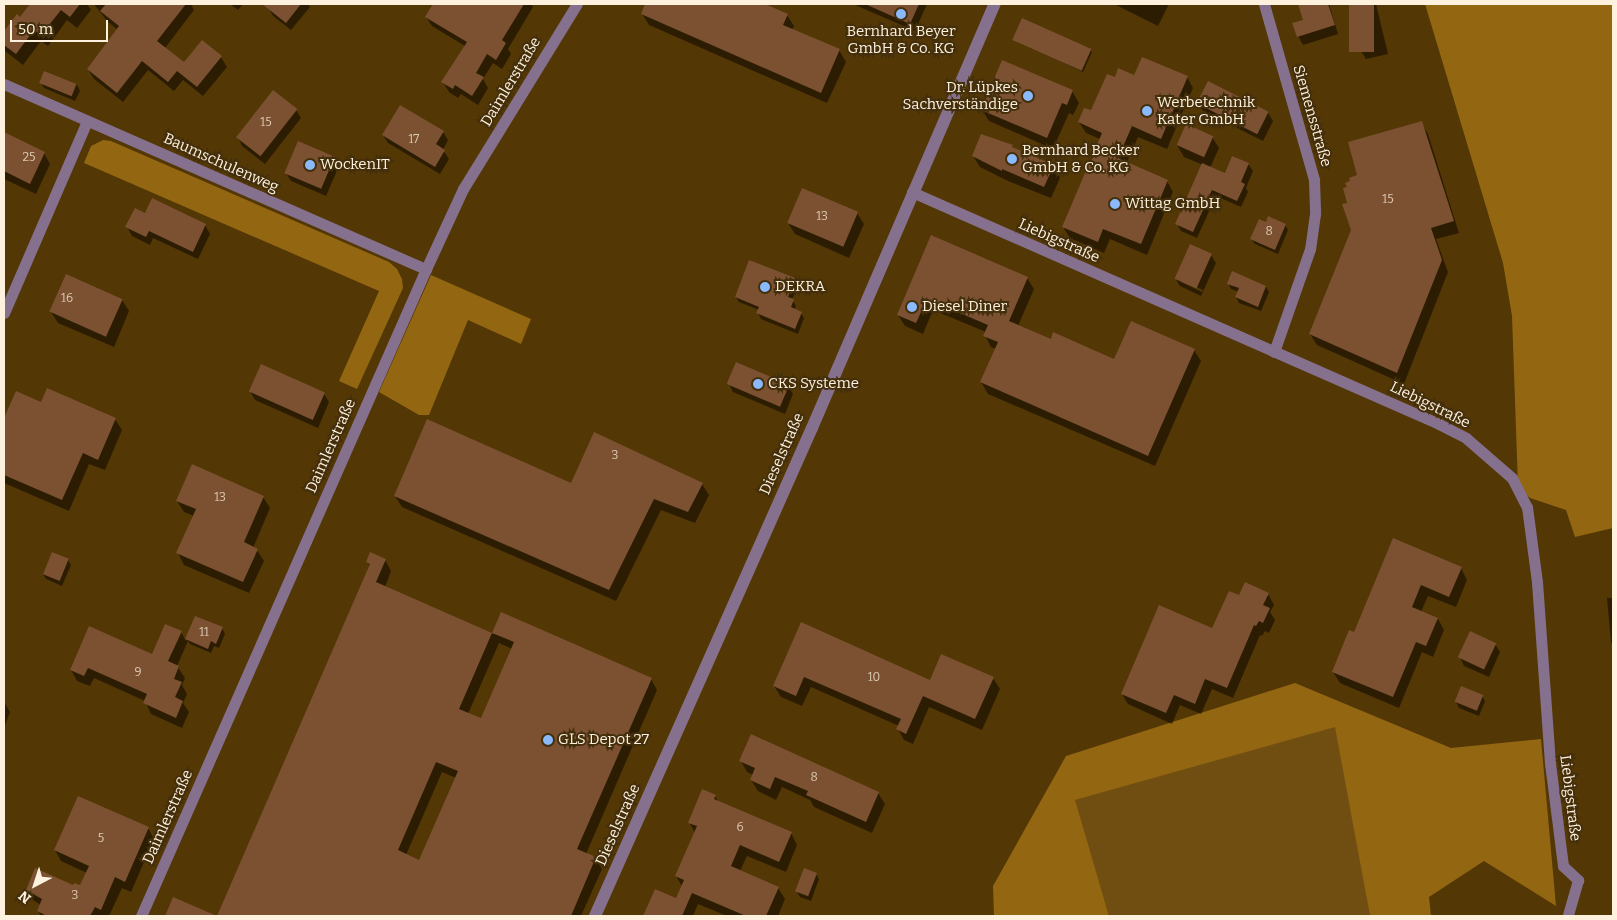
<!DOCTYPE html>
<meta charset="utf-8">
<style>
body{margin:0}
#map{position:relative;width:1617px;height:920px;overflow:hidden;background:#533705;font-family:Bitter,serif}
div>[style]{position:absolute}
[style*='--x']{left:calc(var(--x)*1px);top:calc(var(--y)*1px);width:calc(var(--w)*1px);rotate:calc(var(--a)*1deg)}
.green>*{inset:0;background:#704e12}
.forest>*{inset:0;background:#936612}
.shadow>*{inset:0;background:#0007}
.building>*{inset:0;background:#7b5132;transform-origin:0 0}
.minor>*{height:11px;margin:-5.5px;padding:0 5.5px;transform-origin:5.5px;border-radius:5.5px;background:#85718d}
.tertiary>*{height:12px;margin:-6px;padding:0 6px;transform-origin:6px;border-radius:6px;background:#85718d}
.dots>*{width:14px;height:14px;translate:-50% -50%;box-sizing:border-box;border:2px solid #442f0c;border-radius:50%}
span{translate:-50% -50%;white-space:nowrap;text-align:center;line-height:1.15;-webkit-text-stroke:4px #442f0c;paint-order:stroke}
.number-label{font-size:12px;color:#ddc9b3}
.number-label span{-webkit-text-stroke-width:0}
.poi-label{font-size:15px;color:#fef1de}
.right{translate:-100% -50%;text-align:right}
.left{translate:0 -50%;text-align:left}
.street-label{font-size:15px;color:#fef1de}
.frame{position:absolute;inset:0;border:5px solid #fef1de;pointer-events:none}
.north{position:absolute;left:10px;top:860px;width:50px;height:50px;-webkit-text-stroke:4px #442f0c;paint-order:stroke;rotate:220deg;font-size:14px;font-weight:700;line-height:20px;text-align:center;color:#fef1de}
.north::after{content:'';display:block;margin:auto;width:18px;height:22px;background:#fef1de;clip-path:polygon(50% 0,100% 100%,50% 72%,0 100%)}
.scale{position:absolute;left:10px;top:20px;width:98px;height:22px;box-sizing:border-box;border:2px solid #fef1de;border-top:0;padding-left:6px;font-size:15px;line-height:18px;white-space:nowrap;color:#fef1de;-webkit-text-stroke:4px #442f0c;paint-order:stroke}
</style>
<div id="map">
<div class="green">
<div style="clip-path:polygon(1336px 726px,1370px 916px,1109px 916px,1074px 800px)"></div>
</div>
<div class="forest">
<div style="clip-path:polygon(1425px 4px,1613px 4px,1613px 528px,1575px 537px,1566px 510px,1530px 498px,1518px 486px,1512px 316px,1503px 263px)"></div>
<div style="clip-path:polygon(103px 140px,111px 141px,389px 262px,397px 269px,402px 279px,403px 288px,357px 389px,339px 381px,379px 291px,84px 163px,91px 146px)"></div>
<div style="clip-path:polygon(431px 275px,531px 319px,521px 344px,468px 320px,429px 415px,419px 415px,379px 392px)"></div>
<div style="clip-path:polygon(1295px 683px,1451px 748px,1541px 739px,1556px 906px,1484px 861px,1429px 897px,1431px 916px,1370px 916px,1335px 727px,1075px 800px,1109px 916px,994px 916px,993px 886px,1066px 756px)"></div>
</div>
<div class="shadow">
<div style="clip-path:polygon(31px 4px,87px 4px,91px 10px,77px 28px,67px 20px,48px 46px,41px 41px,23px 65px,5px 51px,4px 33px,17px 16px,20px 18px)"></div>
<div style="clip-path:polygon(94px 4px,128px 4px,135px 9px,139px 4px,191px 4px,194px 10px,165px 48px,184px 64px,202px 42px,221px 57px,227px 67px,203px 96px,183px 80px,174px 91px,148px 70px,123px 102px,94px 79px,88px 69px,118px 30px,107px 21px)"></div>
<div style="clip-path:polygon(230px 4px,243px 4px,238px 10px)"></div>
<div style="clip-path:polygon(271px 4px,308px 4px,310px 7px,291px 30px,273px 16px,268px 7px)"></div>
<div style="clip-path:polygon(434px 4px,531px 4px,533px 7px,508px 49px,511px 54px,502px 69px,493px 63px,483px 79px,488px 88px,478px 105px,461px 94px,458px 98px,449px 92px,443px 82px,465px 46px,432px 26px,426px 17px)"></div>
<div style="clip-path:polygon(646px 4px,762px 4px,787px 15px,794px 26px,792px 30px,839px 50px,846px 62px,827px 103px,649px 25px,642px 14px)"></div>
<div style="clip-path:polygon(853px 4px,927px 4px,915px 31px)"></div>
<div style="clip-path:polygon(1114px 4px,1169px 4px,1158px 26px)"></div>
<div style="clip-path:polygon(1299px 4px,1329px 4px,1338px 34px,1303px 45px,1298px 36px,1304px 20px)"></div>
<div style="clip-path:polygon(1350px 4px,1376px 4px,1388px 54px,1366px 59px,1361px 51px)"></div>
<div style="clip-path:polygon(1014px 39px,1090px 50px,1092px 52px,1083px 72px)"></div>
<div style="clip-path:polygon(45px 72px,77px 85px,80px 91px,75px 101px,44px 88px,41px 83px)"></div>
<div style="clip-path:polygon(1135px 77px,1187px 77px,1193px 88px,1167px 149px,1138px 137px,1126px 164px,1167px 181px,1173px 192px,1147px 255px,1110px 239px,1104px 253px,1070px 238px,1063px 227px,1100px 139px,1086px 133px,1079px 122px,1091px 112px,1115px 79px)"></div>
<div style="clip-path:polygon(1072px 91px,1079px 103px,1073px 115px,1069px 113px,1053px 149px,989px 121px,982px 110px)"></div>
<div style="clip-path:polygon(1198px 103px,1268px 113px,1273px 121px,1263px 141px,1203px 111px)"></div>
<div style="clip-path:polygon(296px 110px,301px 118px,265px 164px,242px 146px,238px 137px)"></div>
<div style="clip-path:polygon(1421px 123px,1428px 134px,1459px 233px,1436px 239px,1448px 272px,1404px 384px,1317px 345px,1310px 334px,1352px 230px,1349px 188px,1352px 182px)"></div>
<div style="clip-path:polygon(443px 132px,448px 140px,443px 150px,449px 159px,440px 174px,388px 143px,383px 135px)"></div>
<div style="clip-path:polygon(4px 134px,44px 153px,50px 164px,36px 194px,4px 179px)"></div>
<div style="clip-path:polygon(1212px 137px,1219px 148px,1210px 168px,1226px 174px,1248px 164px,1253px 171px,1246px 188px,1248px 192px,1241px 207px,1216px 196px,1197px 238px,1181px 231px,1177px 224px,1203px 165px,1184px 157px,1177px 145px)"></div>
<div style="clip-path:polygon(1012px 146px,1014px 149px,1053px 166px,1060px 178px,1051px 198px,1008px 181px,980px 167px,973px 156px)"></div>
<div style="clip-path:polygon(334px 158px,339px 166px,326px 196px,291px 181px,286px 173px)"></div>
<div style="clip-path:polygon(857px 213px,864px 224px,849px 258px,795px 234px,788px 223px)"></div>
<div style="clip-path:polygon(146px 214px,205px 225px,210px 234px,198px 259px,153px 238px,150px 245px,132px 236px,127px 227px)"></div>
<div style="clip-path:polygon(1285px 225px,1288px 230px,1278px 254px,1255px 244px,1251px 239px)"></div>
<div style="clip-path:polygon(932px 236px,1027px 278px,1034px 289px,1018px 326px,1051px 340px,1115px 360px,1194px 350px,1201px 361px,1155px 466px,988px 394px,981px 382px,996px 349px,991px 347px,985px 335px,986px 332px,933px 310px,923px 334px,905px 326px,898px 315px)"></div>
<div style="clip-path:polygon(evenodd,1211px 255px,1216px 263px,1201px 296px,1180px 286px,1175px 278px,1211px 255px,1181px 280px,1203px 290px,1202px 292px,1181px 282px,1181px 280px)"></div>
<div style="clip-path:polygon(750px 262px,795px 279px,798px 285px,792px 300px,796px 306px,794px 310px,801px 313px,804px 318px,798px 334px,761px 319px,758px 313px,759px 310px,739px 302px,736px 297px)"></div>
<div style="clip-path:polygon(1232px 273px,1266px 287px,1269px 292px,1261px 311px,1239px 303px,1236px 297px,1239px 292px,1231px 289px,1228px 283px)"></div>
<div style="clip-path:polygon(122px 300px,129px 311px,114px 347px,58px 323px,51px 312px)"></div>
<div style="clip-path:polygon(729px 384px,788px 386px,793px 394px,785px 414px,733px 392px)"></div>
<div style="clip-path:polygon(250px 391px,324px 394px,329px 402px,318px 428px,255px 400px)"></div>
<div style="clip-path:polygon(16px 393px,41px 403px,115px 419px,122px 430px,105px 470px,89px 464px,69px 511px,4px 483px,4px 422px)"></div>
<div style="clip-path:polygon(572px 484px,702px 484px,709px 495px,695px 523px,661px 510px,616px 601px,402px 507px,395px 496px)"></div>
<div style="clip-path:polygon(263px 497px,270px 508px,253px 548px,257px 550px,264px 561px,249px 593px,184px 565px,178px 553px,194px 516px,184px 512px,177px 501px)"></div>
<div style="clip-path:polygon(1393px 540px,1461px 568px,1467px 580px,1456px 607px,1428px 596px,1421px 612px,1438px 619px,1444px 630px,1433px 657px,1422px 652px,1399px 708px,1340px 683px,1333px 672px,1354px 633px)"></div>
<div style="clip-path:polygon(68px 560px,71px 565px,62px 586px,46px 579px,43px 574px)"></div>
<div style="clip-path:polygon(evenodd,385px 560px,391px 571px,385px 587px,493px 634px,502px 614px,651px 679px,657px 690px,586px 854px,595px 858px,602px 869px,581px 916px,218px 916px,370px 567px,368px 562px,385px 560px,499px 643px,512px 649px,482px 720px,468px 714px,499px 643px,385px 560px,442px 772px,456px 778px,420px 861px,406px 855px,442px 772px)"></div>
<div style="clip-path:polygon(1268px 594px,1274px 605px,1270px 612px,1275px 620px,1269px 633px,1265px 631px,1262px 636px,1260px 635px,1233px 698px,1212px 689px,1201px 714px,1180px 705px,1172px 724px,1128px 704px,1122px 694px,1213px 630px,1240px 597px)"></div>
<div style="clip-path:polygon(1607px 598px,1613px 598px,1613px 646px,1611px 642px)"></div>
<div style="clip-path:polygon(196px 617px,222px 628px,225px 634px,219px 648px,214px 646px,211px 653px,190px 644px,188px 641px,177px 666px,185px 678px,182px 685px,187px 694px,183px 703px,189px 712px,182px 728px,151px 714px,145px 701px,94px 678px,90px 686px,77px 681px,71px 670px,152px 655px,181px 632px,186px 641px)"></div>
<div style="clip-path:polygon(801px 624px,931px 681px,993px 678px,1000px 689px,982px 730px,929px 707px,913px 744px,904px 740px,898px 729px,899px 726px,811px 687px,802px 706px,781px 697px,774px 686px)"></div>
<div style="clip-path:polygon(1495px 644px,1500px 652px,1489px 677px,1464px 666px,1460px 657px)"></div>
<div style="clip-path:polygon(1482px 696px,1485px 701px,1479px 716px,1459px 708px,1456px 702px)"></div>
<div style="clip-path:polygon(4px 702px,10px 712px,4px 728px)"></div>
<div style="clip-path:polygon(741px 761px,878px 793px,885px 804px,872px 833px,814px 807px,810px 800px,782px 787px,776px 800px,758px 791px,751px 780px,753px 775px,747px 772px)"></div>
<div style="clip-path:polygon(715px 796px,719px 803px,791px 833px,797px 845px,786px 872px,747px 856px,740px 871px,778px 888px,785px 899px,778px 916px,727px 916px,698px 904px,693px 916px,644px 916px,655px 890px,676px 900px,682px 886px,676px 876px,695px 833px,689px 822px)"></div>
<div style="clip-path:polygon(148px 828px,154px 839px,131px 892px,122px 888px,109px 916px,41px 916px,38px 911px,41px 905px,33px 900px,27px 889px,81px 887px,87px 873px,61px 861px,55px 850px)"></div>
<div style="clip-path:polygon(816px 874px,819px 879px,811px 901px,800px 897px,797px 892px)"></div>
</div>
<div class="building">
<div style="clip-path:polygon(30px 4px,80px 4px,70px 17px,61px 10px,41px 35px,34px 30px,16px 54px,4px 45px,4px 31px,17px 14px,20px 17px)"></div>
<div style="clip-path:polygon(106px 4px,186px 4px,157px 41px,184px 62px,202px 40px,222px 56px,197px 87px,177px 71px,168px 82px,142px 61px,117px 93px,87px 69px,119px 26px,100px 11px)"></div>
<div style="clip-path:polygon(262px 4px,301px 4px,286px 23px)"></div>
<div style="clip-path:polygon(433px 4px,524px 4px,502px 40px,506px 43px,496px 60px,487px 54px,476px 73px,484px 77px,472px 96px,455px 85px,453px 89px,441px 82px,467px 42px,425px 17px)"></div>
<div style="clip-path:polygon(645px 4px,765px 4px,788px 14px,783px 25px,840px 49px,821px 93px,641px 14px)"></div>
<div style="clip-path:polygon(865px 4px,919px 4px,910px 24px)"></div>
<div style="clip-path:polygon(1298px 4px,1328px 4px,1335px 25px,1297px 37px,1292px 23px,1303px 20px)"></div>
<div style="left:1349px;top:4px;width:25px;height:48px"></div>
<div style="left:1022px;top:18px;width:76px;height:24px;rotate:24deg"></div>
<div style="clip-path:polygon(1142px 57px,1188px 76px,1161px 139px,1132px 126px,1118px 158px,1168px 180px,1141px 244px,1103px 229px,1098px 242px,1062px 227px,1102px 133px,1078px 122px,1084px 108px,1091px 110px,1107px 74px,1115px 77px,1118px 68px,1134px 75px)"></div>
<div style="clip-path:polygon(1002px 60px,1073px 90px,1067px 105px,1062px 103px,1047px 138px,981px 110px)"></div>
<div style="left:44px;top:71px;width:35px;height:13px;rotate:22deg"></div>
<div style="left:1208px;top:81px;width:68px;height:25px;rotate:27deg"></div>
<div style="left:273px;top:90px;width:31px;height:60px;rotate:38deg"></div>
<div style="clip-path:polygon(400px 105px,444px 131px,436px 144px,445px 150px,435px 167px,382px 135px)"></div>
<div style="clip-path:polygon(1422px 121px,1454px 221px,1431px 228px,1442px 260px,1397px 373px,1309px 334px,1351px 230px,1342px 204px,1347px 203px,1343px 188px,1347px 187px,1345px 183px,1350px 181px,1349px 178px,1357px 175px,1348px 142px)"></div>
<div style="left:1186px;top:124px;width:30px;height:23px;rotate:24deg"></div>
<div style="clip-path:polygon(4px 132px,45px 152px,30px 184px,4px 171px)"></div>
<div style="clip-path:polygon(981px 134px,1013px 145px,1012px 147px,1054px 165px,1044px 187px,1002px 169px,1002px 171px,972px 156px)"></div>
<div style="left:298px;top:141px;width:40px;height:35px;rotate:23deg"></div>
<div style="clip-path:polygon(1232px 156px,1249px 163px,1241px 182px,1245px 184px,1237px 201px,1212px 190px,1193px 232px,1175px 224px,1202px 163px,1225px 173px)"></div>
<div style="left:802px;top:188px;width:61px;height:38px;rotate:23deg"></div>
<div style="clip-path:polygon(152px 198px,206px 224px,193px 252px,149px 231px,146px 237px,125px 227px,135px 208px,145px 213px)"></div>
<div style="clip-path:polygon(1268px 216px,1286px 224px,1275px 250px,1250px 239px,1259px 219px,1266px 222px)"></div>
<div style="clip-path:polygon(931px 235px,1028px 277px,1009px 321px,1051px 339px,1053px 332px,1114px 359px,1131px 321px,1195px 349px,1148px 456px,980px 382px,998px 342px,983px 336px,988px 325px,927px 299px,916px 323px,897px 315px)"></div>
<div style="left:1190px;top:244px;width:24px;height:38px;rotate:24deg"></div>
<div style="clip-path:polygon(749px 260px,795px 278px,788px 297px,794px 299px,791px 307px,802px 312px,795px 329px,756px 313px,759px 307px,735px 297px)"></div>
<div style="clip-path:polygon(1232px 271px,1266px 286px,1258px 307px,1235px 297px,1239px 288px,1227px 284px)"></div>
<div style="left:66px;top:274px;width:62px;height:41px;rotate:24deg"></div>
<div style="left:736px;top:362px;width:58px;height:24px;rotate:23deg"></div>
<div style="left:261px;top:364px;width:70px;height:30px;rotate:24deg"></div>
<div style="clip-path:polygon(47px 388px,116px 418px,98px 460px,83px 453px,62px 500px,4px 475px,4px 418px,16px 391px,41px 402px)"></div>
<div style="clip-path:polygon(427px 419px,571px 483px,594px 432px,703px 483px,688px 512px,654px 499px,609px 590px,394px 496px)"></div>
<div style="clip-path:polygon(192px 464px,264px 496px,244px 542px,258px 549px,243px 582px,176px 553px,196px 509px,176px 501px)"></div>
<div style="clip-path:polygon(1393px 538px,1462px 567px,1449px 597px,1421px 585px,1412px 607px,1438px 618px,1426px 646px,1416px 642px,1393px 697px,1332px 672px,1349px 630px,1354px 632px)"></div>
<div style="left:52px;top:552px;width:18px;height:24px;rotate:22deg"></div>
<div style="clip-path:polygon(evenodd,370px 552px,386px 559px,376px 582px,492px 633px,501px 612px,652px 678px,577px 849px,596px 857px,571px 916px,217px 916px,370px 564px,366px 562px,370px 552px,492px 633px,514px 642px,481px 718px,459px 709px,492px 633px,370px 552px,436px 762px,458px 771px,419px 860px,398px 850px,436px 762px)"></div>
<div style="clip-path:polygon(1245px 582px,1269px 593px,1263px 605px,1270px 608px,1263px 623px,1259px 621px,1256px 626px,1254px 625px,1227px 688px,1205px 679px,1195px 704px,1174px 695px,1166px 713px,1121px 694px,1159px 605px,1212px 628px,1229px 591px,1239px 595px)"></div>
<div style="clip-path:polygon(195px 616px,223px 627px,216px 644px,211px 641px,208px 649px,185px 639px)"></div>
<div style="clip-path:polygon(801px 622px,930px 680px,941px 654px,994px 677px,975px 719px,923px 696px,906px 734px,896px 729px,901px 719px,804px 677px,796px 696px,773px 686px)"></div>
<div style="clip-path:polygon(165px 624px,182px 631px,168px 661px,179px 666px,174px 679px,182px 682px,175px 697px,183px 701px,176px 718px,143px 703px,147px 694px,88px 668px,84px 676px,70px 670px,89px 626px,152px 654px)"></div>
<div style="left:1470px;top:631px;width:29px;height:29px;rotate:25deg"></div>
<div style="left:1461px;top:686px;width:24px;height:17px;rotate:22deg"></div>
<div style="clip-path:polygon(751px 734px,879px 792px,866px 822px,806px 795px,808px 791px,775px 777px,770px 789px,750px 780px,755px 768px,739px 761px)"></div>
<div style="clip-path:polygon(702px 789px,716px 795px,714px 799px,792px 832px,779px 862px,740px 845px,731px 866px,779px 887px,766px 916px,746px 916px,692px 893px,682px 916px,643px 916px,655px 889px,676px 898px,684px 880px,675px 876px,697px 826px,688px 823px)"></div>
<div style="clip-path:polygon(78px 796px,149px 827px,125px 882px,115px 877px,101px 910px,95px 907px,90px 916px,47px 916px,37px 911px,42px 899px,26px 890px,35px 868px,73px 885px,74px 883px,80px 885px,89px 866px,54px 850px)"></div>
<div style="left:804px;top:868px;width:14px;height:25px;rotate:21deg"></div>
<div style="clip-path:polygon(173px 897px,217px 916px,165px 916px)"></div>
</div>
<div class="minor">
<div style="--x:1264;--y:4;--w:183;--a:74.1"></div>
<div style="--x:1314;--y:180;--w:34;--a:88"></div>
<div style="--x:1315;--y:214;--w:35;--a:98"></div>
<div style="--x:1310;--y:249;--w:109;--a:109.3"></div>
<div style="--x:4;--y:84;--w:461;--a:23.7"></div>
<div style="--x:912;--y:192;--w:576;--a:23.76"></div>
<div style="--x:1439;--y:424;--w:30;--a:27"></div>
<div style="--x:1466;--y:438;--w:61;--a:41"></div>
<div style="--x:1512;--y:478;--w:33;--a:63"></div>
<div style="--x:1527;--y:507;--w:76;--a:82.4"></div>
<div style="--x:1537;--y:582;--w:181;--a:85.9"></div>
<div style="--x:1550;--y:763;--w:104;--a:82.8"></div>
<div style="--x:1563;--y:866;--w:21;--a:43"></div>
<div style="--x:1578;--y:880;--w:37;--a:106"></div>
<div style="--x:4;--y:313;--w:209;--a:-66.6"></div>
<div style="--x:141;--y:916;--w:707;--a:-66.23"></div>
<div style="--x:426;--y:269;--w:88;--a:-65.2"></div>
<div style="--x:463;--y:189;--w:217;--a:-58.4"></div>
</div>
<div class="tertiary">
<div style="--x:595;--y:916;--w:534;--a:-66.03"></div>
<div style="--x:812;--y:428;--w:462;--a:-66.7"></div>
</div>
<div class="dots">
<div style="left:901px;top:14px;background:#8abafc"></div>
<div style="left:1028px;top:96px;background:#8abafc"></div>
<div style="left:1147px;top:111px;background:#8abafc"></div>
<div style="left:1012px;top:159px;background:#8abafc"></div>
<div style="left:310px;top:165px;background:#8abafc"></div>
<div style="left:1115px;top:204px;background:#8abafc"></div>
<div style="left:765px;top:287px;background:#8abafc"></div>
<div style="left:912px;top:307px;background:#8abafc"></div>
<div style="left:758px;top:384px;background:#8abafc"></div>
<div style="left:548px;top:740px;background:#8abafc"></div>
</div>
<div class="number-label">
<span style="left:266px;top:123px">15</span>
<span style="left:414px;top:140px">17</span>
<span style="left:29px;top:158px">25</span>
<span style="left:1388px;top:200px">15</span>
<span style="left:822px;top:217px">13</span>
<span style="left:1269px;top:232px">8</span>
<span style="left:67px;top:299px">16</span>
<span style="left:615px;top:456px">3</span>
<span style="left:220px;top:498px">13</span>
<span style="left:204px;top:633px">11</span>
<span style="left:138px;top:673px">9</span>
<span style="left:874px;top:678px">10</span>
<span style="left:814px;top:778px">8</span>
<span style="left:740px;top:828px">6</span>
<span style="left:101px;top:839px">5</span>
<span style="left:75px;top:896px">3</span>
</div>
<div class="poi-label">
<span style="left:901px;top:40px">Bernhard Beyer<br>GmbH &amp; Co. KG</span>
<span class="right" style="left:1018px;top:96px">Dr. Lüpkes<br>Sachverständige</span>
<span class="left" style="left:1157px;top:111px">Werbetechnik<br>Kater GmbH</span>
<span class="left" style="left:1022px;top:159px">Bernhard Becker<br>GmbH &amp; Co. KG</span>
<span class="left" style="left:320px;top:165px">WockenIT</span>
<span class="left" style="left:1125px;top:204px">Wittag GmbH</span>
<span class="left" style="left:775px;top:287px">DEKRA</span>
<span class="left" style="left:922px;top:307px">Diesel Diner</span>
<span class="left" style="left:768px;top:384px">CKS Systeme</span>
<span class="left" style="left:558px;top:740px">GLS Depot 27</span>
</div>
<div class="street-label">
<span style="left:511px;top:82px;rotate:-59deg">Daimlerstraße</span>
<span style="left:1312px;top:116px;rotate:74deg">Siemensstraße</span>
<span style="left:221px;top:163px;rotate:24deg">Baumschulenweg</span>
<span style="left:1059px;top:241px;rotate:24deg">Liebigstraße</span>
<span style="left:1430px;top:405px;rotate:26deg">Liebigstraße</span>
<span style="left:331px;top:446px;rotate:-66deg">Daimlerstraße</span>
<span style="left:782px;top:454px;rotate:-66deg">Dieselstraße</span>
<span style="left:1570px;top:798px;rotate:83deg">Liebigstraße</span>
<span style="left:168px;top:817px;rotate:-66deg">Daimlerstraße</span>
<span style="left:618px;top:825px;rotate:-66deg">Dieselstraße</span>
</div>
<div class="frame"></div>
<div class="north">N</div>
<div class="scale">50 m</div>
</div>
